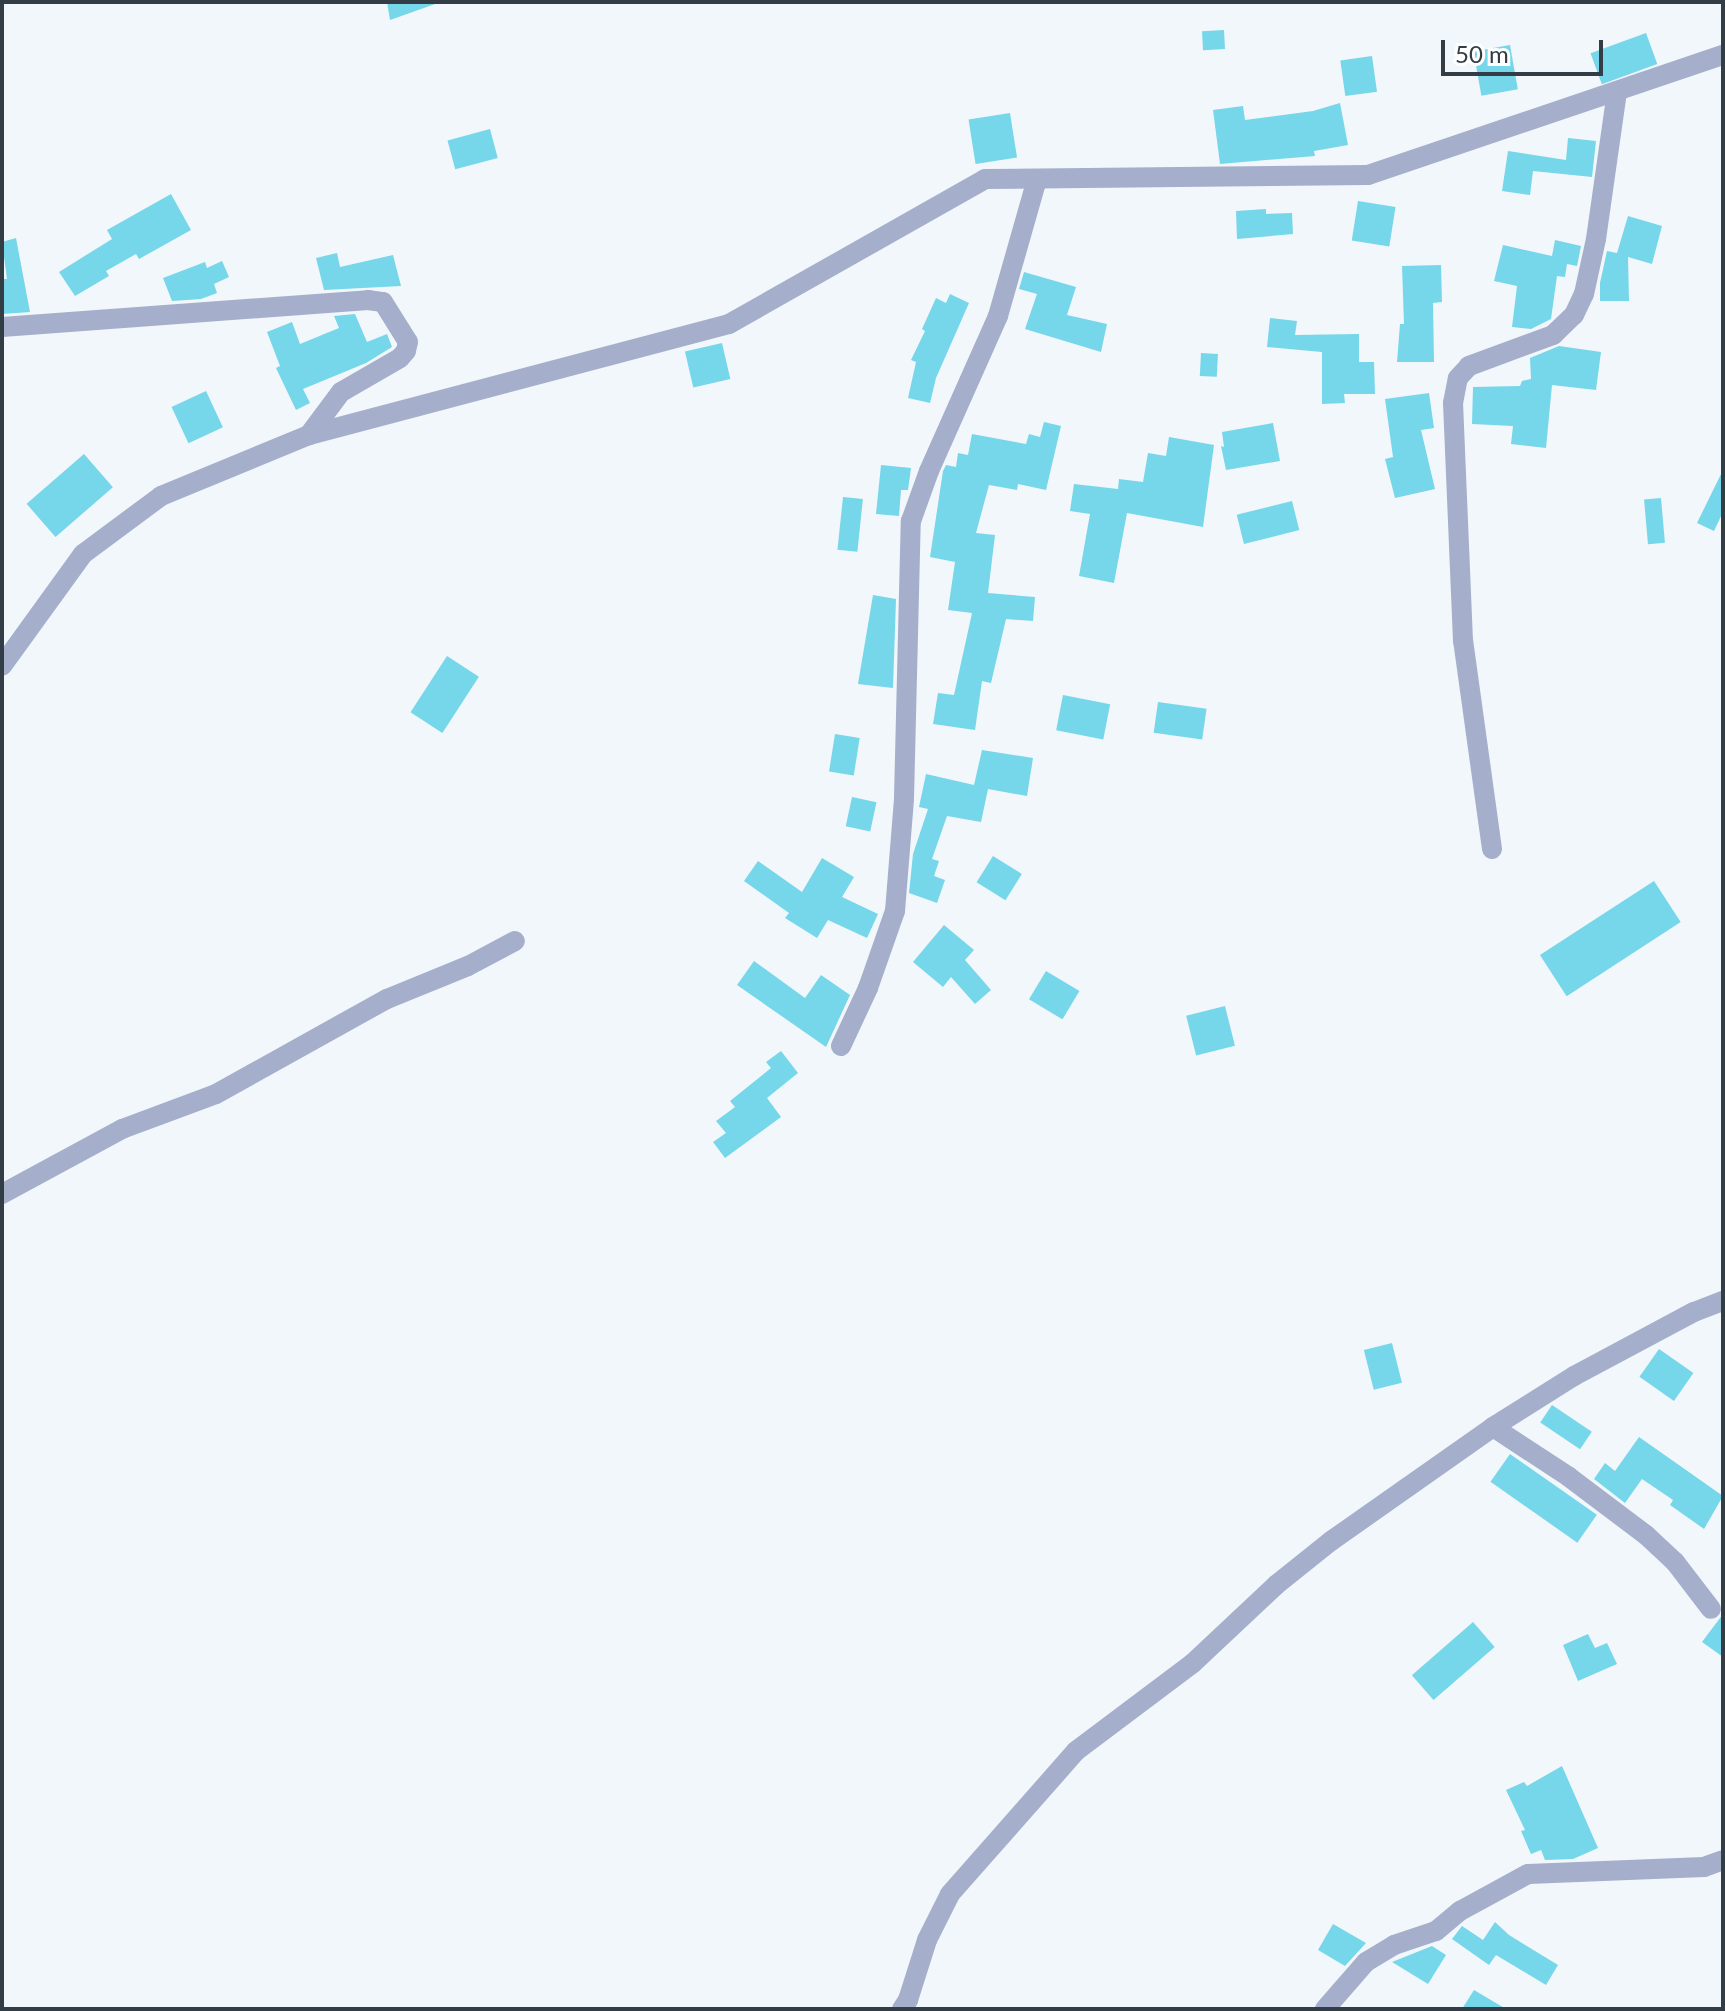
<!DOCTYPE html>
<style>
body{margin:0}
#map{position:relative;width:1725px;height:2011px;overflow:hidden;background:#f1f7fb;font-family:Lato,sans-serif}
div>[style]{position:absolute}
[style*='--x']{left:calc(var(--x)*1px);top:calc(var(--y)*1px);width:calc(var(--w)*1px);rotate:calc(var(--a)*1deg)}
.building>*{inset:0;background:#76d6ea;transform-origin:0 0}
.minor>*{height:20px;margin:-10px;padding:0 10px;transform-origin:10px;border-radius:10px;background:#a5aecb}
span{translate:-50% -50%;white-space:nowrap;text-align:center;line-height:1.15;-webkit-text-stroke:7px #fff;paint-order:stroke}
.frame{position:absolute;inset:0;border:4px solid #333d45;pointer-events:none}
.scale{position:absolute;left:1441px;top:40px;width:162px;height:36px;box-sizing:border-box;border:4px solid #333d45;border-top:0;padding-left:10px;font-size:24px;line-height:28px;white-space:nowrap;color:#333d45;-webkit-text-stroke:6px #fff;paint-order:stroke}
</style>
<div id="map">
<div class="building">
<div style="clip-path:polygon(387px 2px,438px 2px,438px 3px,390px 20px)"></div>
<div style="left:1224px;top:30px;width:19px;height:22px;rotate:87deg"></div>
<div style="left:1646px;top:33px;width:33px;height:59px;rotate:70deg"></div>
<div style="left:1510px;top:45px;width:45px;height:37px;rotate:80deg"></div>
<div style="left:1372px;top:56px;width:36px;height:32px;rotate:82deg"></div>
<div style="clip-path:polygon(1340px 103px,1348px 145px,1314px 151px,1315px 156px,1220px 164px,1213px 110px,1243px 106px,1245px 120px,1313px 111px)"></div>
<div style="left:1010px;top:113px;width:45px;height:42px;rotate:81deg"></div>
<div style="left:490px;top:129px;width:30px;height:44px;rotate:75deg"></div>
<div style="clip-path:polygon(1568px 138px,1596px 141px,1592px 177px,1533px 171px,1530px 195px,1502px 191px,1508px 151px,1566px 160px)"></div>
<div style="clip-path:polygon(171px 194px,191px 230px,139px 259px,136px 254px,106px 271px,109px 276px,75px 296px,59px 272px,112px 239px,107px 230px)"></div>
<div style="left:1358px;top:201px;width:38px;height:40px;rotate:9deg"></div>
<div style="clip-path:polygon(1266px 209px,1266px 214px,1292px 213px,1293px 234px,1237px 239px,1236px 211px)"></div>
<div style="clip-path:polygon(1628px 216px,1662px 226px,1652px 264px,1628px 257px,1629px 301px,1600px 301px,1600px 283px,1607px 251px,1617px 253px)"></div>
<div style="clip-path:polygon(16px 238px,30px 312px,2px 314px,2px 279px,7px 279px,2px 242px)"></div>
<div style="clip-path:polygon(1555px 240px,1581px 246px,1577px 266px,1567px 264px,1565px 277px,1557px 276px,1551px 319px,1531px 329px,1512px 327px,1517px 286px,1494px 281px,1503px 245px,1552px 256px)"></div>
<div style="clip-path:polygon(337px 253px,340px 267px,393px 255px,401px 286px,324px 290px,316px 258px)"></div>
<div style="clip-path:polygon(222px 261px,229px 277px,214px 284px,217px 293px,201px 299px,172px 301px,163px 278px,205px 262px,207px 268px)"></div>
<div style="clip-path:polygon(1441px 265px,1442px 302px,1433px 303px,1434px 362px,1397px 362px,1400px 324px,1404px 324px,1402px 266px)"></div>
<div style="clip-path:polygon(1024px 272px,1076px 287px,1067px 315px,1107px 324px,1101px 352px,1025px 329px,1037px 294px,1019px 289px)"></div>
<div style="clip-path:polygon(950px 294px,969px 303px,936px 378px,930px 403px,908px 398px,916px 362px,911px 360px,925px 331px,922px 329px,936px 298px,946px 303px)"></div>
<div style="clip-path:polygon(355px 314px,367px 342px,387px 334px,392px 347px,366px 363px,303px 389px,310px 403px,296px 410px,276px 368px,280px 366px,267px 332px,292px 322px,300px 344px,339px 328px,334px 316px)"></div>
<div style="clip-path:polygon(1270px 318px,1297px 321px,1295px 335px,1359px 334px,1359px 362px,1374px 362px,1375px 394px,1344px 394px,1345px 403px,1322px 404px,1322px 352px,1267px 347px)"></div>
<div style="left:722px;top:343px;width:37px;height:38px;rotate:77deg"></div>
<div style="clip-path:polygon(1559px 346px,1601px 352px,1596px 390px,1552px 385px,1546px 448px,1511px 444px,1513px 426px,1472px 424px,1473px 387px,1520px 386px,1522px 381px,1531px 379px,1530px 358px)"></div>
<div style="left:1201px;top:353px;width:17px;height:23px;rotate:3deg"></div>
<div style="left:206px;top:391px;width:40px;height:38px;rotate:65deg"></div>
<div style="clip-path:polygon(1429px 393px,1434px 428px,1421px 430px,1435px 489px,1395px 498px,1385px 459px,1393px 457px,1385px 399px)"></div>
<div style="clip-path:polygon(1044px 422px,1061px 426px,1046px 490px,1018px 484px,1017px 490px,989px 485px,976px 533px,995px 535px,988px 593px,1035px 597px,1033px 621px,1006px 619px,991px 683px,982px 681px,975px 730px,933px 724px,938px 693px,954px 695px,972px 613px,948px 610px,955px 562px,930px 557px,943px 471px,946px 465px,956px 467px,958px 453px,968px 455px,972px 434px,1026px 444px,1029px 434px,1040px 437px)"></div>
<div style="clip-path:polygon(1273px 423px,1280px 461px,1226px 470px,1221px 446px,1224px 447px,1222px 432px)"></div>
<div style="clip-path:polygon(1169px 437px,1214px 445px,1203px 527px,1127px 513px,1114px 583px,1079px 576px,1090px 514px,1070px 511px,1074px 484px,1118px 489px,1119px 479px,1143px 482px,1148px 453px,1166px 456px)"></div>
<div style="left:84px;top:454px;width:44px;height:76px;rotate:49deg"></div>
<div style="clip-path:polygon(881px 465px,911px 468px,908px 490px,901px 490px,899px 516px,876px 514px)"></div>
<div style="clip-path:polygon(1723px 470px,1723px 512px,1714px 531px,1697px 523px)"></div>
<div style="left:843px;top:497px;width:20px;height:53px;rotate:6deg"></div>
<div style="left:1661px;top:498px;width:45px;height:17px;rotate:85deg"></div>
<div style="left:1292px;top:501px;width:30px;height:57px;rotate:76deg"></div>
<div style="clip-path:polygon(873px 595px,896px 599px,893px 688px,858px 684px)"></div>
<div style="left:447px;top:656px;width:38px;height:67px;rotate:33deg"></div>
<div style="left:1063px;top:695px;width:48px;height:36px;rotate:11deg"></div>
<div style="left:1158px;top:702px;width:49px;height:31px;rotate:8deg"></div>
<div style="left:835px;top:734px;width:25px;height:38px;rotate:9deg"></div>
<div style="clip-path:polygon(982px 750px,1033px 758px,1027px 796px,988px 789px,981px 822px,947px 816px,932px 859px,939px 861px,934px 876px,945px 880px,937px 903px,909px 893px,913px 854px,928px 809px,919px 807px,926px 774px,974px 785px)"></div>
<div style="left:852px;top:797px;width:25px;height:30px;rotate:12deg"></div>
<div style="left:993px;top:856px;width:34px;height:31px;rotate:32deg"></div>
<div style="clip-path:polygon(822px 858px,854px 877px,842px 897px,878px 914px,867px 938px,828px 920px,817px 938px,785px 918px,789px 913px,744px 881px,758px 861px,802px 892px)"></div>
<div style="left:1654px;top:881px;width:49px;height:136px;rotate:57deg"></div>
<div style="clip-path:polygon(944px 925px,974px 950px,965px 960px,991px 990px,975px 1004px,951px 977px,943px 987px,913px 962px)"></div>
<div style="clip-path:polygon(754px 961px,805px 998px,821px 975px,850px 995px,826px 1047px,737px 985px)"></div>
<div style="left:1046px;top:971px;width:39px;height:33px;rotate:31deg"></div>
<div style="left:1225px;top:1006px;width:41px;height:40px;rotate:76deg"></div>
<div style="clip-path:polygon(781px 1051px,798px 1073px,767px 1098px,781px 1117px,725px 1158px,713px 1142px,726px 1133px,716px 1121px,735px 1107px,730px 1101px,771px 1068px,766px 1062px)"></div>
<div style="left:1392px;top:1343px;width:41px;height:29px;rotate:76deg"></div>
<div style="left:1659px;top:1349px;width:42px;height:34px;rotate:35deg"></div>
<div style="left:1552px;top:1405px;width:48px;height:21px;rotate:34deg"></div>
<div style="clip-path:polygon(1639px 1437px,1723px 1496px,1704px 1529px,1670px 1505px,1673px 1500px,1642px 1479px,1625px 1503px,1594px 1479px,1605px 1463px,1615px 1471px)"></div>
<div style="left:1510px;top:1454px;width:106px;height:34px;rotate:35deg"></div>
<div style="clip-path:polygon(1723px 1614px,1723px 1657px,1702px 1642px)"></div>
<div style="left:1473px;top:1622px;width:33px;height:81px;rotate:49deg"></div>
<div style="clip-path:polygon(1588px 1634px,1595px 1648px,1607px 1643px,1617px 1664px,1578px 1681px,1563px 1645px)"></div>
<div style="clip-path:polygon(1562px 1766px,1598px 1848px,1573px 1859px,1545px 1860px,1541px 1850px,1531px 1854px,1521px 1831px,1525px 1830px,1506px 1790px,1524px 1782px,1527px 1786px)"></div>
<div style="clip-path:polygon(1495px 1922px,1509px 1935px,1558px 1965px,1546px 1985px,1496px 1955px,1489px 1965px,1452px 1939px,1462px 1926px,1483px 1940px)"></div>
<div style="clip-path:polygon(1333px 1924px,1366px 1943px,1345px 1966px,1318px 1950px)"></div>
<div style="clip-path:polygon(1432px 1946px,1446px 1955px,1428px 1984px,1392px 1962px)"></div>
<div style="clip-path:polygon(1474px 1990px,1506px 2009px,1462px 2009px)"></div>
</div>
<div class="minor">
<div style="--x:2;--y:327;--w:367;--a:-4.2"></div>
<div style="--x:368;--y:300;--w:15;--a:8"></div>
<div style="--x:383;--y:302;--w:47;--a:58"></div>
<div style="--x:408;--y:342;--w:9;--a:103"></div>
<div style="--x:406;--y:351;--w:9;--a:131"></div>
<div style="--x:400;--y:358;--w:68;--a:150"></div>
<div style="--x:341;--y:392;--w:54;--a:126.7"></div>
<div style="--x:2;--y:666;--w:138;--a:-54.1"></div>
<div style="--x:83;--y:554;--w:97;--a:-36.6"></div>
<div style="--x:161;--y:496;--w:160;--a:-22.4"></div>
<div style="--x:309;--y:435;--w:434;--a:-14.8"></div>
<div style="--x:729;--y:324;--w:294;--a:-29.5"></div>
<div style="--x:985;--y:179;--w:383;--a:-0.6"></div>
<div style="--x:1368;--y:175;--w:375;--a:-18.7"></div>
<div style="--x:1492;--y:849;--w:210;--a:-97.9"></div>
<div style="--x:1463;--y:641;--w:238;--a:-92.4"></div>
<div style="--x:1453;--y:403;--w:25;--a:-79"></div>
<div style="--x:1458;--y:378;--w:16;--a:-47"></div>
<div style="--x:1469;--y:366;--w:90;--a:-20.3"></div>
<div style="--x:1553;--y:335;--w:29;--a:-44"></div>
<div style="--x:1574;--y:315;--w:23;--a:-65"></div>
<div style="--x:1584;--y:294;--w:56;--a:-77.7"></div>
<div style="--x:1596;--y:239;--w:149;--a:-81.9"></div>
<div style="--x:841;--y:1046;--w:64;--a:-65"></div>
<div style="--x:868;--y:988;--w:82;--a:-70.7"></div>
<div style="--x:895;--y:911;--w:113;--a:-85.4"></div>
<div style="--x:904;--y:798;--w:277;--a:-88.6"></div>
<div style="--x:911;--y:521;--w:53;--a:-70.2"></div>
<div style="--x:929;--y:471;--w:170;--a:-66"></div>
<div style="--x:998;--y:316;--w:142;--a:-74.1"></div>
<div style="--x:2;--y:1194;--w:136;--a:-28.4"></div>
<div style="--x:122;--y:1129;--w:100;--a:-20.4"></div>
<div style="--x:216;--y:1094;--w:196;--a:-29.1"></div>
<div style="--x:387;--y:999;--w:87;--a:-22.2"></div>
<div style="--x:468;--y:966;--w:53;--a:-28"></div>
<div style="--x:1493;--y:1427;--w:91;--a:33.3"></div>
<div style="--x:1569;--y:1477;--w:96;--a:37"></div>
<div style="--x:1646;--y:1535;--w:40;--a:43"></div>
<div style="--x:1675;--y:1562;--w:59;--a:52.5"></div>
<div style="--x:902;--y:2009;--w:11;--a:-56"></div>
<div style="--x:908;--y:2000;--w:63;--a:-72.4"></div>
<div style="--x:927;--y:1940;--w:51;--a:-63.4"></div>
<div style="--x:950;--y:1894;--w:191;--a:-48.6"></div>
<div style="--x:1076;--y:1751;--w:146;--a:-36.9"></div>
<div style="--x:1193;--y:1663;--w:114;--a:-43.2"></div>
<div style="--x:1276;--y:1585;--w:70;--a:-38.7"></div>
<div style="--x:1331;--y:1541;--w:198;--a:-35.1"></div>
<div style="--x:1493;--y:1427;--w:96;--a:-32.2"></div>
<div style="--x:1574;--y:1376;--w:136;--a:-28.1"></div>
<div style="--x:1694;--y:1312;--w:31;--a:-21"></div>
<div style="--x:1325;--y:2009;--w:62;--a:-48.9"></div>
<div style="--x:1366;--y:1962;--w:33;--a:-31"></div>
<div style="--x:1394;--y:1945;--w:44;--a:-18.4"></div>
<div style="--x:1436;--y:1931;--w:31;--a:-40"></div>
<div style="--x:1460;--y:1911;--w:77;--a:-28.6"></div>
<div style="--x:1528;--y:1874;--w:176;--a:-2.3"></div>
<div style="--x:1704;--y:1867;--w:20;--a:-20"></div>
</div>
<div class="frame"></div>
<div class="scale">50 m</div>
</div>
